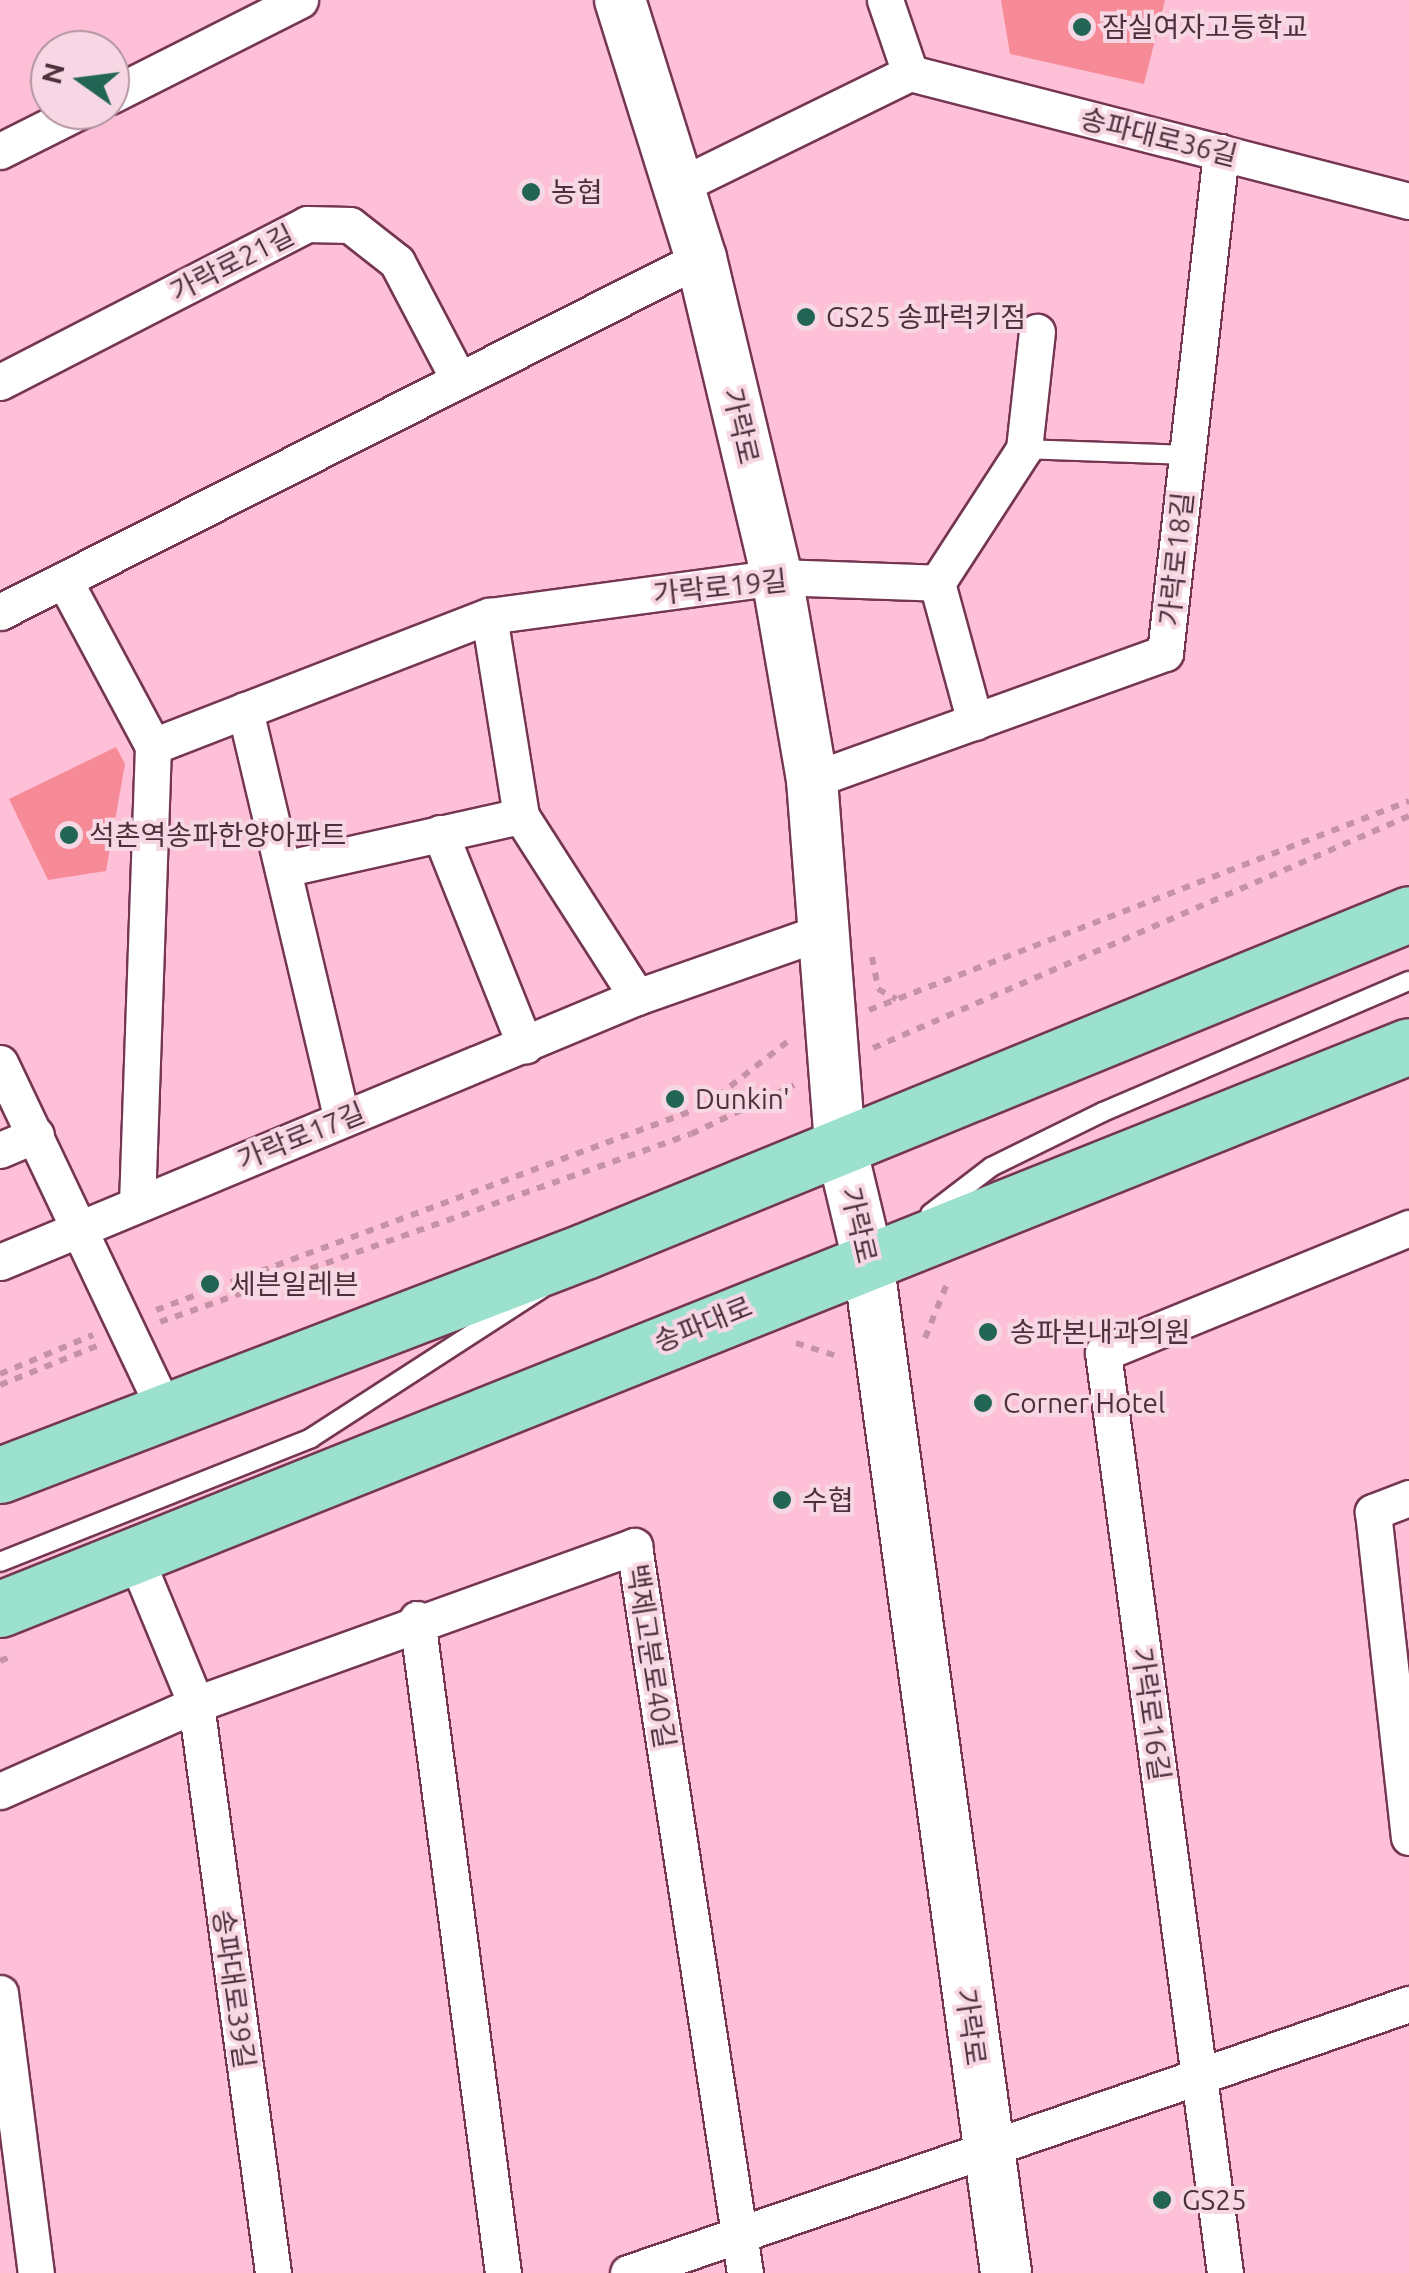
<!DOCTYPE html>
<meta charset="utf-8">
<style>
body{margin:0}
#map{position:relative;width:1409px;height:2273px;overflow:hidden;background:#fdc0d7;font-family:Ubuntu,"Noto Sans KR",sans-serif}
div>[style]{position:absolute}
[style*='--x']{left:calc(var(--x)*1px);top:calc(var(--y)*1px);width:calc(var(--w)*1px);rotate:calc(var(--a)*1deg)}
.building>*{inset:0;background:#f68b97}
.path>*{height:6px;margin-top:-3px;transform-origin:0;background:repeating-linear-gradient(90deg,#c693a6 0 8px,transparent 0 16px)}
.roads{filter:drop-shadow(2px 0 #753652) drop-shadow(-2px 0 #753652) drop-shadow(0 2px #753652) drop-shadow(0 -2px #753652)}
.lane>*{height:18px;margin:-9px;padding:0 9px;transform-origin:9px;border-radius:9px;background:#fff}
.street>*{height:35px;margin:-17.5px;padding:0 17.5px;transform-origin:17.5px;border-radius:17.5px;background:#fff}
.secondary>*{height:50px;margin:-25px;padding:0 25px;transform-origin:25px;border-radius:25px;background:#fff}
.primary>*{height:55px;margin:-27.5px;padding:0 27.5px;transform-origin:27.5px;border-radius:27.5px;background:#9ce0ce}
.dots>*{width:28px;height:28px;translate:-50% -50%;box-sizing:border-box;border:5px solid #f7d7e3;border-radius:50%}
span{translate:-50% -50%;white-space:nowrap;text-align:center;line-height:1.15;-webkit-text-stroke:8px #f7d7e3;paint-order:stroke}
.poi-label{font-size:28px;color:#4e303c}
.left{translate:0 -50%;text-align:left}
.street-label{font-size:28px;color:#4e303c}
.north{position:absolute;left:30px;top:30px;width:100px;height:100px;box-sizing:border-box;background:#f7d7e3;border:2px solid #b394a0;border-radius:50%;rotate:284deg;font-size:28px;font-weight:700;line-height:40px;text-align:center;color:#4e303c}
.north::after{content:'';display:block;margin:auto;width:35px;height:45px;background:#226554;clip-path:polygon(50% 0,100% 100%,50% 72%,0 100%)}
</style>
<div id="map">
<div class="building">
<div style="clip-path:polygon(1001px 0,1165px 0,1144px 84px,1010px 54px)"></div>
<div style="clip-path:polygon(116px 747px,125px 764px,106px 871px,48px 880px,9px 799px)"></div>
</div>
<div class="path">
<div style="--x:872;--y:957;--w:33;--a:79"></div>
<div style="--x:878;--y:989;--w:21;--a:29"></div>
<div style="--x:869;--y:1010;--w:579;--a:-21.16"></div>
<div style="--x:873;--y:1048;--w:584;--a:-23.4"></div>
<div style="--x:156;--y:1310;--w:586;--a:-20.38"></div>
<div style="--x:705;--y:1106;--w:110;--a:-38"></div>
<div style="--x:160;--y:1322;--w:563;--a:-19.5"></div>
<div style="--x:691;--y:1134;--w:114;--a:-25.4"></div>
<div style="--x:925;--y:1338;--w:64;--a:-67.9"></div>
<div style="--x:796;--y:1343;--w:46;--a:17.7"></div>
<div style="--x:0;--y:1374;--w:101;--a:-22.8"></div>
<div style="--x:0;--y:1385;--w:105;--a:-21.9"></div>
<div style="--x:0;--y:1661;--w:16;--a:-22"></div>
</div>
<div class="roads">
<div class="lane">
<div style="--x:1024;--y:449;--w:163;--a:2.1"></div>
<div style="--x:930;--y:1214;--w:77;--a:-37.6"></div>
<div style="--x:991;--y:1167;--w:125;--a:-26.2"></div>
<div style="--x:1103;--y:1112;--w:333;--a:-23.2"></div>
<div style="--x:0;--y:1562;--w:335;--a:-21.7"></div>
<div style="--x:311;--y:1438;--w:274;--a:-32.9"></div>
</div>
<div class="street">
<div style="--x:885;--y:0;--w:77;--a:71.1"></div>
<div style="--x:910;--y:73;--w:515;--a:14.39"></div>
<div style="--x:110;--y:96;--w:213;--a:-26.8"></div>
<div style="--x:0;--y:151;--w:92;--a:-26.6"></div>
<div style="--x:679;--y:186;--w:257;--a:-26.1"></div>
<div style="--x:0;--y:382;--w:345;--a:-27.2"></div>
<div style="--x:307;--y:224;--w:43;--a:1.3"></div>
<div style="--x:350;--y:225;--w:60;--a:38.2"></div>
<div style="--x:397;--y:262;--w:133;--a:62.3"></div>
<div style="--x:64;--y:580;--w:188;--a:61.8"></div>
<div style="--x:153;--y:746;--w:455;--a:92"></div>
<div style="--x:937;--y:583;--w:144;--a:74.7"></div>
<div style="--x:0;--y:612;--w:785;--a:-26.79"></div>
<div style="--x:489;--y:616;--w:203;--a:80.9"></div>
<div style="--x:521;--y:816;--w:215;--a:57.3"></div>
<div style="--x:245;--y:710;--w:420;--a:76.7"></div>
<div style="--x:153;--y:746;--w:360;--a:-21.2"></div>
<div style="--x:489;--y:616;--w:291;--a:-7.7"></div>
<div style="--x:777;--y:577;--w:160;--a:2.1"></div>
<div style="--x:937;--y:583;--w:160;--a:-57"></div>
<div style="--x:1024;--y:449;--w:118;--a:-83.7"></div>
<div style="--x:812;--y:780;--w:375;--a:-19.8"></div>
<div style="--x:1165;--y:653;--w:504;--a:-83.62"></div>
<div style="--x:440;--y:833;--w:229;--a:68.2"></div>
<div style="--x:283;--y:869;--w:244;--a:-12.6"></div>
<div style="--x:0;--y:1063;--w:382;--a:64.6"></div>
<div style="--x:0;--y:1150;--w:39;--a:-23"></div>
<div style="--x:0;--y:1262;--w:690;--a:-22.59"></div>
<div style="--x:637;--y:997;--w:198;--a:-19.4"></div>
<div style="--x:1409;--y:1498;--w:39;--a:159"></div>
<div style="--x:1373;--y:1512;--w:327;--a:83.7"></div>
<div style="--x:133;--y:1552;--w:165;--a:67.5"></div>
<div style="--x:196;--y:1704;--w:574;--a:82.29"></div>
<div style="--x:417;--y:1619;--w:660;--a:82.51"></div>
<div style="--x:0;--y:1791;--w:214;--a:-23.9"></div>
<div style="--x:196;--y:1704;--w:466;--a:-19.8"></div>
<div style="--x:634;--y:1546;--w:735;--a:81.32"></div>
<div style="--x:0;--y:1993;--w:282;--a:82.7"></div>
<div style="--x:628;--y:2273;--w:826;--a:-19.01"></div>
<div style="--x:1225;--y:2273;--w:928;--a:-97.55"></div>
<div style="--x:1103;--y:1353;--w:331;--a:-22.2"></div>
</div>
<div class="secondary">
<div style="--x:620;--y:0;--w:270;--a:72.6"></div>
<div style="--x:701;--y:258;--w:328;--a:76.6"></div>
<div style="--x:777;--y:577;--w:206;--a:80.2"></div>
<div style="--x:812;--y:780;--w:364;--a:85.6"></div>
<div style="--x:840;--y:1143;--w:120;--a:76.5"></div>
<div style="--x:868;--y:1260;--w:1022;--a:82.24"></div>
</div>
<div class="primary">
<div style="--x:0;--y:1475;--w:626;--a:-20.95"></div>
<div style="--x:585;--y:1251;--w:890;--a:-22.24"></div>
<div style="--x:0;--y:1609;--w:1517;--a:-21.78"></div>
</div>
</div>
<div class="dots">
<div style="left:1082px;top:27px;background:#226554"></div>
<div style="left:531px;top:192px;background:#226554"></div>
<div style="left:806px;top:317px;background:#226554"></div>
<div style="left:69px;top:835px;background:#226554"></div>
<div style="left:675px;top:1099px;background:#226554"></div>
<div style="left:210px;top:1284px;background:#226554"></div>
<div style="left:988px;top:1332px;background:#226554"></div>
<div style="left:983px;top:1403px;background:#226554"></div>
<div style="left:782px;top:1500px;background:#226554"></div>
<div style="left:1162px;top:2200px;background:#226554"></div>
</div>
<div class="poi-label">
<span class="left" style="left:1102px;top:27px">잠실여자고등학교</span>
<span class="left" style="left:551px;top:192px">농협</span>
<span class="left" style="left:826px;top:317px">GS25 송파럭키점</span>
<span class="left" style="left:89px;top:835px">석촌역송파한양아파트</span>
<span class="left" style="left:695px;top:1099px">Dunkin'</span>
<span class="left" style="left:230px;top:1284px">세븐일레븐</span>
<span class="left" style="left:1010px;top:1332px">송파본내과의원</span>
<span class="left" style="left:1003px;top:1403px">Corner Hotel</span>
<span class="left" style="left:802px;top:1500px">수협</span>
<span class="left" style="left:1182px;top:2200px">GS25</span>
</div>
<div class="street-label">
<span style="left:1159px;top:137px;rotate:14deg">송파대로36길</span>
<span style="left:232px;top:263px;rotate:-27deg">가락로21길</span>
<span style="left:741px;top:426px;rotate:77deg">가락로</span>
<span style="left:1176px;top:559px;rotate:-84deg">가락로18길</span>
<span style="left:720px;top:587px;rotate:-6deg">가락로19길</span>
<span style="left:301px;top:1136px;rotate:-22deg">가락로17길</span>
<span style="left:859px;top:1225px;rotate:77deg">가락로</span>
<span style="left:703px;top:1324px;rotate:-22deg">송파대로</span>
<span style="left:651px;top:1656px;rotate:81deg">백제고분로40길</span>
<span style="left:1151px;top:1714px;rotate:82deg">가락로16길</span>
<span style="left:234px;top:1989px;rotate:82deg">송파대로39길</span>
<span style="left:971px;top:2027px;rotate:82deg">가락로</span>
</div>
<div class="north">N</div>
</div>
